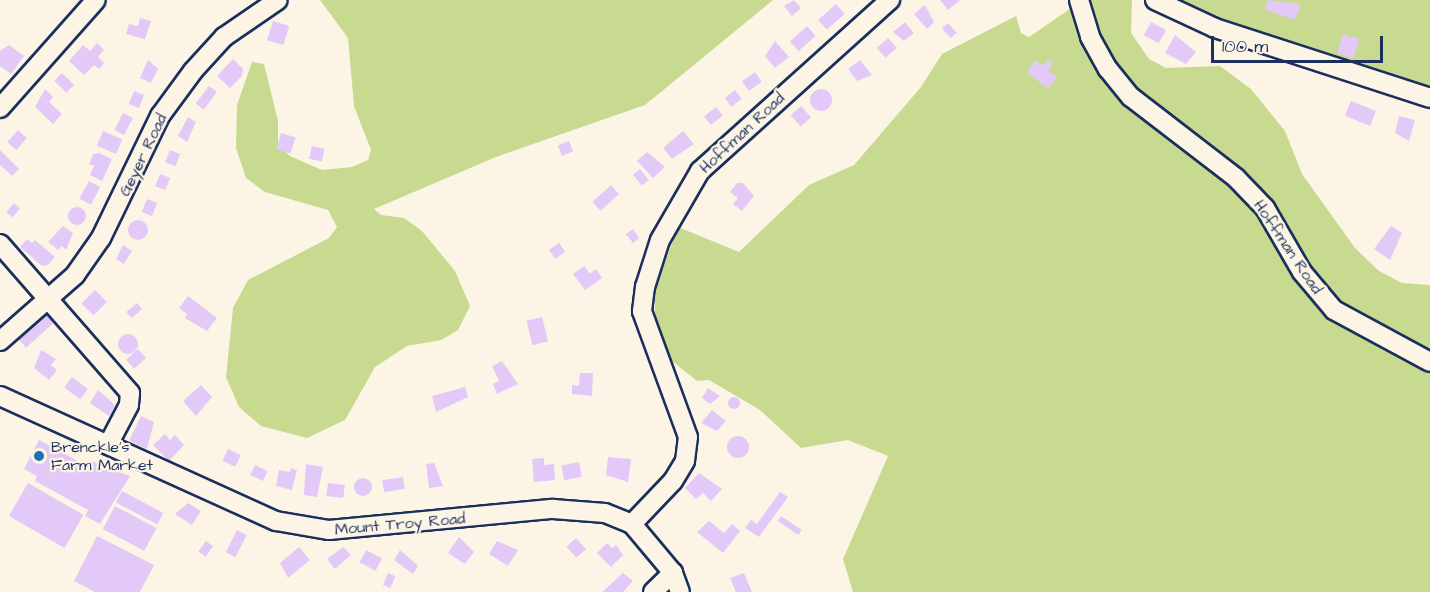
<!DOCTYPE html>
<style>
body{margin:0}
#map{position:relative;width:1430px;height:592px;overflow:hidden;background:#fcf5e5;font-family:"Architects Daughter",sans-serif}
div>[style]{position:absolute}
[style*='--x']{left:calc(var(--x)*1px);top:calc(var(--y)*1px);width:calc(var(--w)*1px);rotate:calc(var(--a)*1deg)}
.green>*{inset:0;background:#c7da8f}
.building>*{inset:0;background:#e2c9f8;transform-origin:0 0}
.round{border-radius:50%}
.roads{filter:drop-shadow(2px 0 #1b2f5e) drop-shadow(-2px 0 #1b2f5e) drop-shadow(0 2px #1b2f5e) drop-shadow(0 -2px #1b2f5e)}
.minor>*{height:18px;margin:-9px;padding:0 9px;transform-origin:9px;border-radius:9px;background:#fcf5e5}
.dots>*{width:16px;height:16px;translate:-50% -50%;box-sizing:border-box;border:3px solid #fcf5e5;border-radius:50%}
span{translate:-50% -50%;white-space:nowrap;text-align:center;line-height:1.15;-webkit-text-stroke:4.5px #fcf5e5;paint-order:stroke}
.street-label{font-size:16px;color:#1b2f5e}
.poi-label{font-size:16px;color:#1b2f5e}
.left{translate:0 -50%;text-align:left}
.scale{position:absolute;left:1211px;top:36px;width:172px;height:27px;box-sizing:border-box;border:3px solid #1b2f5e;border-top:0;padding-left:8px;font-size:18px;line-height:21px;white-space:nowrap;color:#1b2f5e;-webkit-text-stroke:4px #fcf5e5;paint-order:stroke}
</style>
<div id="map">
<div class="green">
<div style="clip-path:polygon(320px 0,773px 0,645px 105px,496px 157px,374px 209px,381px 215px,404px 218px,422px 231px,455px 271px,470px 306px,458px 330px,441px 340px,407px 346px,375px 367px,345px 420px,307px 438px,261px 426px,239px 407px,226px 377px,233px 308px,248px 280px,329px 238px,337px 227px,328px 210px,265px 192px,246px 178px,236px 148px,237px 105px,252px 62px,264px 64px,278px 121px,278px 145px,290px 156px,322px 170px,352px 167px,368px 160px,371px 150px,354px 106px,348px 38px)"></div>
<div style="clip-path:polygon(1089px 0,1132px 0,1131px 33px,1149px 59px,1166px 68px,1220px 66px,1251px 89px,1285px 131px,1302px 174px,1355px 248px,1379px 271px,1402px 283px,1430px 285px,1430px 351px,1338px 303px,1310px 271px,1271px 198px,1128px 82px,1106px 54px)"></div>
<div style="clip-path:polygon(1164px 0,1430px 0,1430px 91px,1374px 78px)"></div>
<div style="clip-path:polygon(1080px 2px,1108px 69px,1236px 178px,1317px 292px,1430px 362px,1430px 592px,853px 592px,843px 559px,888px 456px,848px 440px,801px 448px,760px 410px,709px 380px,697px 381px,671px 360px,656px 330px,654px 292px,678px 227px,739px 252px,809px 185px,854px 165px,921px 87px,942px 54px,1016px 16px,1021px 33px,1029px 37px)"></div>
</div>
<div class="building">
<div style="clip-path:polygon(794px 0,801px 8px,792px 16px,784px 6px)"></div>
<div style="clip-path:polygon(940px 0,960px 0,948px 10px)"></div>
<div style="clip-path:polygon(1268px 0,1301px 4px,1295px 20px,1265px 10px)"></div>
<div style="left:836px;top:4px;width:13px;height:24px;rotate:48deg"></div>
<div style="clip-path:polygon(925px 5px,934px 22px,927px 29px,914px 14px)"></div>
<div style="clip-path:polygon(140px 18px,151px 21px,145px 39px,126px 34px,129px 24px,138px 26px)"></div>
<div style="left:273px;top:21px;width:17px;height:20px;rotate:17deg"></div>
<div style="clip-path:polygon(905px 22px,914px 33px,904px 41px,893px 32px)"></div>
<div style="left:1151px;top:22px;width:17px;height:15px;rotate:28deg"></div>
<div style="left:948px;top:23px;width:13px;height:8px;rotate:48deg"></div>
<div style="left:807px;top:26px;width:13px;height:23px;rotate:48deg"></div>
<div style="left:1343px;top:34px;width:17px;height:20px;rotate:17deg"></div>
<div style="clip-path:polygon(1175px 35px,1196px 52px,1186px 64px,1165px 53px)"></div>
<div style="left:888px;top:38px;width:13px;height:15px;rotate:48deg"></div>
<div style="clip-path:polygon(775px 41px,789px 57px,775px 68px,765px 56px)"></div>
<div style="clip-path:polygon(97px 43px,104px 50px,98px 57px,104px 63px,99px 69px,94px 65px,84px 75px,69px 61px,83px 45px,90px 51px)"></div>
<div style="clip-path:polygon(9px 45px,24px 56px,11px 74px,0 66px,0 51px)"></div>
<div style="clip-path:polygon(233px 59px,243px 69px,242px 76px,230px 88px,217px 76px)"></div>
<div style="clip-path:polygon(1048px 59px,1053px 63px,1048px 70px,1057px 77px,1048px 89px,1027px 72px,1036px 60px,1043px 66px)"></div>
<div style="clip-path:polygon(148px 60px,158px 69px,151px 83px,140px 78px)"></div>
<div style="clip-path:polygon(860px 60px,872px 75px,857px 81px,848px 69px)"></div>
<div style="left:755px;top:72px;width:12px;height:16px;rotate:55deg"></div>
<div style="left:62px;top:73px;width:17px;height:11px;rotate:45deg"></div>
<div style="left:209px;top:86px;width:10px;height:22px;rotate:37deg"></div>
<div style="clip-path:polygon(45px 89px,53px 97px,49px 102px,62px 114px,53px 124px,35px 107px)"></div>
<div class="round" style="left:810px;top:89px;width:22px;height:22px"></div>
<div style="left:735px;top:90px;width:11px;height:13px;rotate:52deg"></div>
<div style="left:134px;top:91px;width:11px;height:14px;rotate:22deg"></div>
<div style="left:1351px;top:101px;width:27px;height:16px;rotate:22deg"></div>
<div style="left:801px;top:106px;width:15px;height:14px;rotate:48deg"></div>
<div style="left:716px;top:107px;width:11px;height:15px;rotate:52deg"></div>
<div style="left:123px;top:113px;width:11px;height:19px;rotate:27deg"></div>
<div style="clip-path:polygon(1399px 116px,1415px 120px,1409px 141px,1395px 133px)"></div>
<div style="clip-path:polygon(188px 117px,196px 122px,187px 142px,178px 136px)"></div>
<div style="left:18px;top:130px;width:12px;height:16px;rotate:42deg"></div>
<div style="left:103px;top:131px;width:21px;height:16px;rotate:23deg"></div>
<div style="clip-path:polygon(683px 131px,694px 144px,672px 159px,663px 148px)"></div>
<div style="left:281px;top:133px;width:15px;height:17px;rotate:16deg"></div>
<div style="left:569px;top:141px;width:11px;height:12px;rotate:68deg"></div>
<div style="left:312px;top:146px;width:13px;height:13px;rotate:13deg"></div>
<div style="clip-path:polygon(0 150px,19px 169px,12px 176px,0 165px)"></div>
<div style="left:170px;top:150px;width:11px;height:13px;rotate:22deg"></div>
<div style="clip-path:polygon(647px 152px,665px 167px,653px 178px,637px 161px)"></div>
<div style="clip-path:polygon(99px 153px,112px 159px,102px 181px,90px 175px,94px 166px,89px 164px,93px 154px)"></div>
<div style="left:640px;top:169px;width:14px;height:9px;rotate:51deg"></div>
<div style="left:160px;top:174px;width:11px;height:13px;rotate:22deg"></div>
<div style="left:89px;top:181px;width:13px;height:20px;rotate:29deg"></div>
<div style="clip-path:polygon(737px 183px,743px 183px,754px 196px,742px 211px,733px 204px,738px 198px,730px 192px)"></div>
<div style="left:611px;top:185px;width:12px;height:25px;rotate:48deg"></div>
<div style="left:147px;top:199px;width:11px;height:14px;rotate:22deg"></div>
<div style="left:14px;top:203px;width:8px;height:12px;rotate:40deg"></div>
<div class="round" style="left:68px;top:207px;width:18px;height:18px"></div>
<div class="round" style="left:128px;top:220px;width:20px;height:20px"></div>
<div style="clip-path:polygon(63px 226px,73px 233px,66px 250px,62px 246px,58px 250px,48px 242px)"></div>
<div style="clip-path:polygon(1391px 226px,1402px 233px,1390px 260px,1374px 249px)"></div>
<div style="clip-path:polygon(633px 229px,639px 238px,633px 243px,626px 234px)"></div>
<div style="clip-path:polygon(27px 239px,32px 243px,35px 240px,55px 257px,48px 265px,42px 266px,20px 247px)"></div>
<div style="left:559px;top:243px;width:11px;height:12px;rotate:56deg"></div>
<div style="clip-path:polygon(123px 245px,132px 251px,124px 264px,116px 259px)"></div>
<div style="clip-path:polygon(584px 266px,590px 274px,596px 269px,602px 278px,585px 290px,573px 274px)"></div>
<div style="left:95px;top:290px;width:17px;height:19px;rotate:45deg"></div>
<div style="clip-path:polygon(188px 296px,217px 318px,207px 331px,185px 318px,187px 314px,179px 308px)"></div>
<div style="left:137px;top:303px;width:8px;height:14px;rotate:50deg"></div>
<div style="left:50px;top:310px;width:12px;height:43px;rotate:48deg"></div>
<div style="left:542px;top:317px;width:25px;height:16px;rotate:76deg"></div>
<div class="round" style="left:118px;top:334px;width:20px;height:20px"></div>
<div style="left:138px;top:349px;width:12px;height:16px;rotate:48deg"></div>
<div style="clip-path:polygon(41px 350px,56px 359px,51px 365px,57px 370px,49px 380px,34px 368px)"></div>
<div style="clip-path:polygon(502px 361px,518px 384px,497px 394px,493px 384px,499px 381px,492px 366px)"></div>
<div style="clip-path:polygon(580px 373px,593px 373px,592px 396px,572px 394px,572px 385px,579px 386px)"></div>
<div style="left:72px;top:377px;width:20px;height:13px;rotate:37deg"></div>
<div style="clip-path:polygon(201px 385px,212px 397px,196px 416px,183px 401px)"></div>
<div style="clip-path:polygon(465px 387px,468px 397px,436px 412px,432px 396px)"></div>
<div style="clip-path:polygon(708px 388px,720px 396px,710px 404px,702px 398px)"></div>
<div style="clip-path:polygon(98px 390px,115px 405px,109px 416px,90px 403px)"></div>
<div class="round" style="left:728px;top:397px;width:12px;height:12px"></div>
<div style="clip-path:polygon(712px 410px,726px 421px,717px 431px,701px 423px)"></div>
<div style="clip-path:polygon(141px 416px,154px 422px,147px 449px,129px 441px)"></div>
<div style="clip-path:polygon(165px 434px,170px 440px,175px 435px,184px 445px,169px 461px,153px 445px)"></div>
<div class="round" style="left:727px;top:436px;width:22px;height:22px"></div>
<div style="clip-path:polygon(39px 440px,89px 467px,91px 461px,130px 476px,100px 524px,85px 516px,88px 510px,35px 481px,37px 476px,24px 469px)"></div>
<div style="left:228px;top:449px;width:14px;height:13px;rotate:25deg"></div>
<div style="clip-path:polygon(608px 457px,631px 459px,628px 482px,606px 475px)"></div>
<div style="clip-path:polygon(544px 458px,544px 465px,554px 464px,555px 480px,534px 482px,532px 459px)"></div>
<div style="left:579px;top:462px;width:15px;height:18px;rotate:79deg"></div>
<div style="clip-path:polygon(434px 463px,443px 486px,429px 488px,426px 464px)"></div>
<div style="clip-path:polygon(306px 464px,323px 467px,317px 497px,304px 495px)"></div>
<div style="left:255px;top:465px;width:14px;height:11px;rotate:25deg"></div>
<div style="clip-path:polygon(291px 468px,297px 470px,292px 490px,276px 486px,279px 470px,290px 472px)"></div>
<div style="clip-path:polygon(699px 473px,722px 489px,711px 501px,703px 493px,696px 499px,685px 488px)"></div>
<div style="left:403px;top:477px;width:12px;height:21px;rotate:81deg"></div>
<div class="round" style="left:354px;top:478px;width:18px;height:18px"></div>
<div style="left:28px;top:483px;width:64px;height:38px;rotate:30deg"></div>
<div style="left:328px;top:483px;width:17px;height:13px;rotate:7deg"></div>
<div style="left:122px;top:491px;width:47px;height:13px;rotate:28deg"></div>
<div style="clip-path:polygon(780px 492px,788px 497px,759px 537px,745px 528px,751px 520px,757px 524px)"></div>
<div style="clip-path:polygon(188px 503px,201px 511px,192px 525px,175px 514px)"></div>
<div style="left:115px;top:506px;width:47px;height:26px;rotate:28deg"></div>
<div style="left:781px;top:516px;width:25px;height:6px;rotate:34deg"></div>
<div style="clip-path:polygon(709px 521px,724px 533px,732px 524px,740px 531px,723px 553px,697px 532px)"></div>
<div style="left:237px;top:530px;width:11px;height:25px;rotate:27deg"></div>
<div style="clip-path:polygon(97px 536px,154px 565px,140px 592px,95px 592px,74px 581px)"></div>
<div style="clip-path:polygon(459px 537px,474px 552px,465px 564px,448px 553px)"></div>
<div style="left:576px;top:538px;width:15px;height:13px;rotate:48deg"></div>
<div style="left:206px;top:541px;width:9px;height:13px;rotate:36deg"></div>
<div style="clip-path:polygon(497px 541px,518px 550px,508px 566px,489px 554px)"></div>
<div style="clip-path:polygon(607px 543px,612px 548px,616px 545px,623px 555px,611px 567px,597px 553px)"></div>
<div style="clip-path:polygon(299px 547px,310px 560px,288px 578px,280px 563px)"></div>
<div style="clip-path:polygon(343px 547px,351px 555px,335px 569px,327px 559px)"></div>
<div style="left:366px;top:550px;width:18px;height:14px;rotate:27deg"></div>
<div style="clip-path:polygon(400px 550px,418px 566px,413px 574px,394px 560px)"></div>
<div style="left:388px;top:573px;width:8px;height:13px;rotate:23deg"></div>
<div style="clip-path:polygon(623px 573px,633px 581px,623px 592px,602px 592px)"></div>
<div style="clip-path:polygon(744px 573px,752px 592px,736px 592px,730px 578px)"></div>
</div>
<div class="roads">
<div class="minor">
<div style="--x:1079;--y:0;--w:39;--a:73"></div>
<div style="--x:1090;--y:37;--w:37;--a:61"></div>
<div style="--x:1108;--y:69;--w:36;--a:51"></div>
<div style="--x:1131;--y:97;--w:133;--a:37.6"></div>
<div style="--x:1236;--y:178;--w:42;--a:46"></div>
<div style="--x:1265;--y:208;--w:74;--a:60"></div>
<div style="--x:1302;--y:272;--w:50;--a:49.9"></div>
<div style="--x:1334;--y:310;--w:109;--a:28.4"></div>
<div style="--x:1155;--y:0;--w:66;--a:25"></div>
<div style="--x:1215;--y:28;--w:226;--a:18"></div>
<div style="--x:0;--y:108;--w:144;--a:-48.4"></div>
<div style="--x:0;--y:244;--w:198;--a:48.9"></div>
<div style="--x:130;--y:393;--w:12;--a:95"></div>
<div style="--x:129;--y:405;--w:45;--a:117.7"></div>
<div style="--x:0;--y:341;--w:100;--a:-41.3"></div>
<div style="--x:75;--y:275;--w:45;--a:-54.9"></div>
<div style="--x:101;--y:238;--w:136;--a:-64.2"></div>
<div style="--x:160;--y:116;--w:56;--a:-53.7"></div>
<div style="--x:193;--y:71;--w:46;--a:-47.6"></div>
<div style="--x:224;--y:37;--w:65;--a:-34.4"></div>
<div style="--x:0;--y:396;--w:303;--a:24.4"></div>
<div style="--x:276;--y:521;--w:54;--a:9.6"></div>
<div style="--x:329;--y:530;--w:225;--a:-5.4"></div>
<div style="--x:553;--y:509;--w:52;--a:4.4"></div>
<div style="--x:605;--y:513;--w:29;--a:22"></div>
<div style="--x:632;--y:524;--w:64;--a:50.1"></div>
<div style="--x:673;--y:573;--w:20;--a:70"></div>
<div style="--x:632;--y:524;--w:59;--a:-46.4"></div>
<div style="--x:673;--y:481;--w:23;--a:-59"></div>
<div style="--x:685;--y:461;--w:24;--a:-83"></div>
<div style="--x:688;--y:437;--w:134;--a:-110.1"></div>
<div style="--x:642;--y:311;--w:24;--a:-83"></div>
<div style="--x:645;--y:287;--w:49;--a:-72.3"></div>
<div style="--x:660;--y:240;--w:80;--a:-59.9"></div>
<div style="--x:700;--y:171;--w:256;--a:-42"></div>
<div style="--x:653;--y:592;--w:28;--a:-44"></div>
</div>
</div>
<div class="dots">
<div style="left:39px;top:456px;background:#1f6fb2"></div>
</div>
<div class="street-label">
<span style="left:742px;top:133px;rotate:-43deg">Hoffman Road</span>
<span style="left:143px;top:155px;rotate:-64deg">Geyer Road</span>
<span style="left:1288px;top:247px;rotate:56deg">Hoffman Road</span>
<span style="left:400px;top:524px;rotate:-5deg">Mount Troy Road</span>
</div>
<div class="poi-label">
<span class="left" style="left:51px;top:456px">Brenckle's<br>Farm Market</span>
</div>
<div class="scale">100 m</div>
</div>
